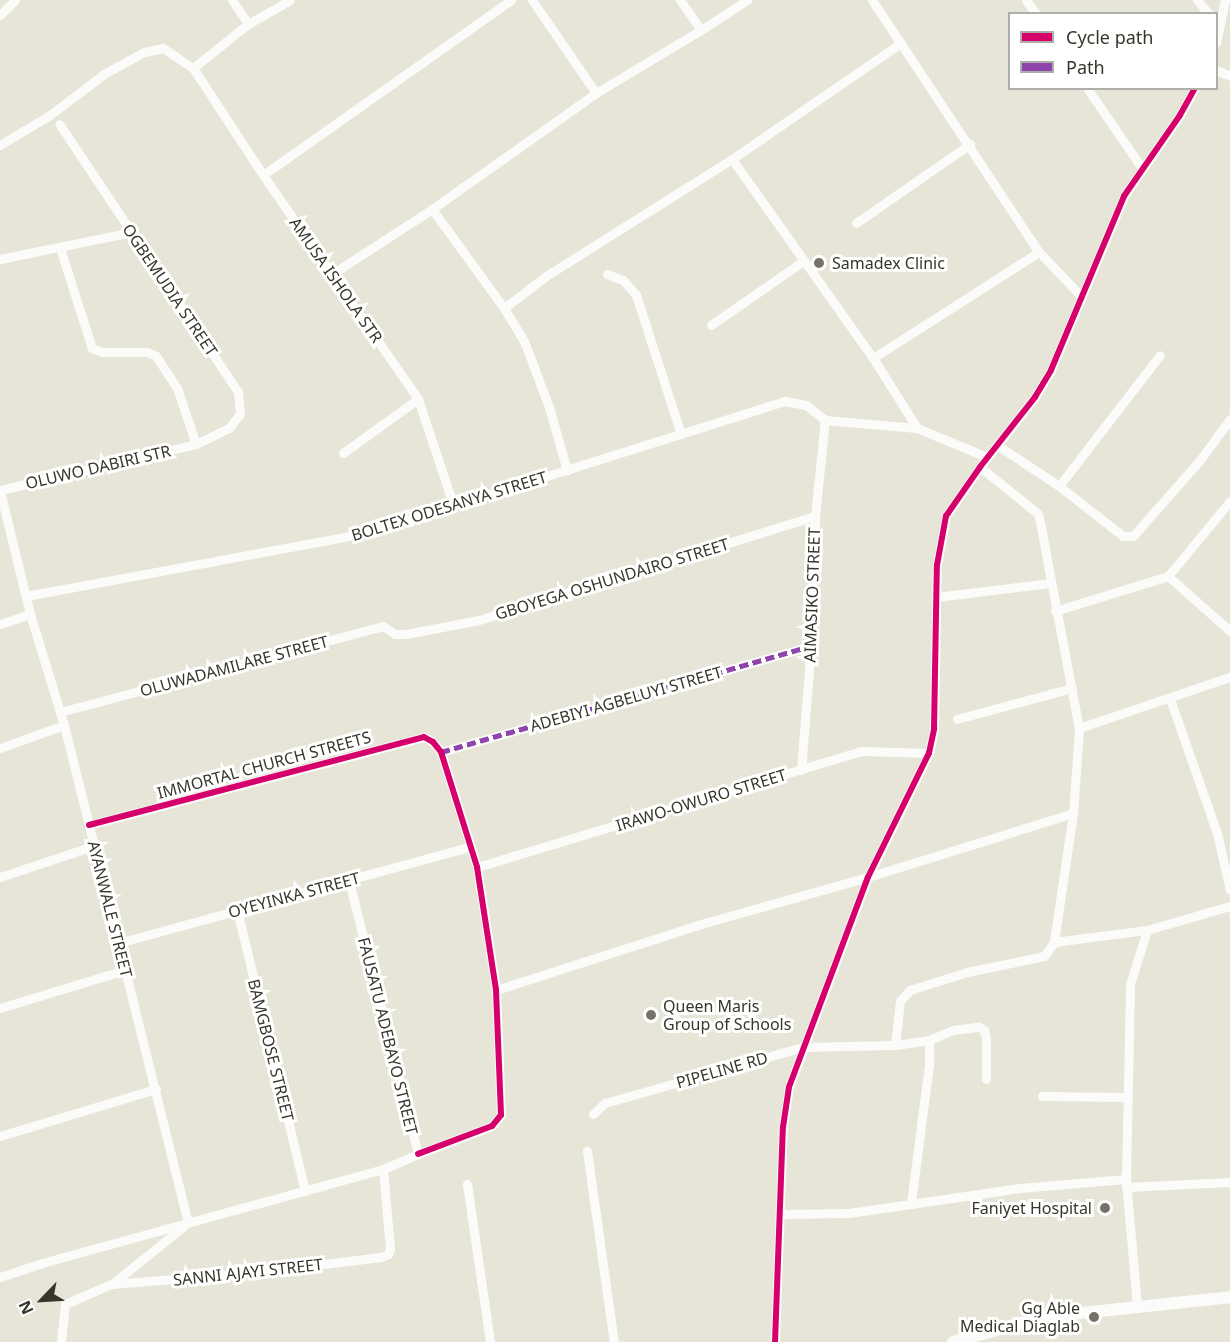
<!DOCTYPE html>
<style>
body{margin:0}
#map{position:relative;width:1230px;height:1342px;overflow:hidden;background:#e7e5d7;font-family:"Noto Sans",sans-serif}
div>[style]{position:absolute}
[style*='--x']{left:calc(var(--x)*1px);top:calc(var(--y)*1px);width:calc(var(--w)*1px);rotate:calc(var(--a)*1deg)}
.minor>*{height:9px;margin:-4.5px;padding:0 4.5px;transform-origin:4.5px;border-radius:4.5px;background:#fbfbf9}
.major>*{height:12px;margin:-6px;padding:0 6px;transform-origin:6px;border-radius:6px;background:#fbfbf9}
.quiet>*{height:4.5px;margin-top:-2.25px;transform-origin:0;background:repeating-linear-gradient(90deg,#8e44ad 0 9px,transparent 0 13.5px)}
.cycleway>*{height:6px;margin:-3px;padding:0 3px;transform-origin:3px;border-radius:3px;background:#d6006c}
.dots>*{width:16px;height:16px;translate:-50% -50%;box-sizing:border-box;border:3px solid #fff;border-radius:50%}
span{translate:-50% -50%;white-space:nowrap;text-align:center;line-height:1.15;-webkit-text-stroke:6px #fff;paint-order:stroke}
.poi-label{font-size:16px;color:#37362b}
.left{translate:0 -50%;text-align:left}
.right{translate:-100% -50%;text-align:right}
.street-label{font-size:16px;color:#37362b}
.legend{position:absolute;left:1008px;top:12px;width:210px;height:78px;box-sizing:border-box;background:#fff;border:2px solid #afafaa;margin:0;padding:8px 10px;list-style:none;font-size:18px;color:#37362b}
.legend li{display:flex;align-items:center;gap:12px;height:30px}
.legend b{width:30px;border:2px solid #afafaa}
.north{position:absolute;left:12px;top:1270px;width:60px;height:60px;-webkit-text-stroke:4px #fff;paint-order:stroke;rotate:245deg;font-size:16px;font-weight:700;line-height:24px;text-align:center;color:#37362b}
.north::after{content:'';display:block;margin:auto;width:21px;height:27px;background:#37362b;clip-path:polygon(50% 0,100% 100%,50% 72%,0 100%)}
</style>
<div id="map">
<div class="minor">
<div style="--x:232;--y:0;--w:29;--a:56"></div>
<div style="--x:532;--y:0;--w:113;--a:55.5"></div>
<div style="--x:596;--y:93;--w:122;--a:-31"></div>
<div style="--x:701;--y:30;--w:37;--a:-125"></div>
<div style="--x:872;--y:0;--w:302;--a:56.5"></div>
<div style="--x:1039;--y:252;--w:62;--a:46.3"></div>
<div style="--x:1026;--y:0;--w:17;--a:54"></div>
<div style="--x:1197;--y:0;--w:18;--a:49"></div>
<div style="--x:0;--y:15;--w:21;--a:-45"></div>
<div style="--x:701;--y:30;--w:55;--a:-33.1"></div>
<div style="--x:1216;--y:43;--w:44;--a:-78.2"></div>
<div style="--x:193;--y:68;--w:70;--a:-38.7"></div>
<div style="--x:248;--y:24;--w:48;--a:-29.7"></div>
<div style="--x:1216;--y:70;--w:15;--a:23"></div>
<div style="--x:1087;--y:88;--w:97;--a:55.5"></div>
<div style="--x:596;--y:93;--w:201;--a:144.7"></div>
<div style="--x:432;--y:209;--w:122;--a:54"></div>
<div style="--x:504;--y:308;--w:53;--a:-37.3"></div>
<div style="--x:546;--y:276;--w:220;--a:-32.2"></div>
<div style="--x:732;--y:159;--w:205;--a:-34.5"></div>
<div style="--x:0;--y:145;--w:58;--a:-31"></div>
<div style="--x:50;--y:115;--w:68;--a:-37.2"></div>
<div style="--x:104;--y:74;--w:46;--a:-28.8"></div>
<div style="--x:144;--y:52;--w:19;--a:-12"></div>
<div style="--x:163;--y:48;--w:36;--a:34"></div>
<div style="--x:193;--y:68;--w:128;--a:56.8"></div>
<div style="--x:263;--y:175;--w:272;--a:55.3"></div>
<div style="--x:418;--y:399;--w:111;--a:71.6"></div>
<div style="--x:732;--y:159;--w:244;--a:54.7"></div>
<div style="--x:873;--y:358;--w:83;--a:57.8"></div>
<div style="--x:917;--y:428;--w:76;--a:22.5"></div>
<div style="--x:263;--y:175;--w:304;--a:-35.2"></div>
<div style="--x:856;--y:223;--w:139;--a:-34.7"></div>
<div style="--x:60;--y:248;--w:105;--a:72.3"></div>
<div style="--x:92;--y:348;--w:11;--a:22"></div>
<div style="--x:102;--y:352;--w:45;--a:0"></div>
<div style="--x:147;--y:352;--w:10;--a:24"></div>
<div style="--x:156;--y:356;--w:38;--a:57"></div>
<div style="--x:177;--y:388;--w:59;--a:71.3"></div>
<div style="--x:0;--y:259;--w:134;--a:-11.6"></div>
<div style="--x:332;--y:274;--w:119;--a:-33"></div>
<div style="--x:607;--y:274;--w:17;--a:21"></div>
<div style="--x:623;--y:280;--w:20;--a:49"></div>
<div style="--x:636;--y:295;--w:146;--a:72.1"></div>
<div style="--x:504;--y:308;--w:39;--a:59"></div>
<div style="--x:524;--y:341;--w:71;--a:69.3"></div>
<div style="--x:549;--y:407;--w:66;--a:74.1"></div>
<div style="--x:711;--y:325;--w:112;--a:-34.8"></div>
<div style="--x:873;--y:358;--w:197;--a:-32.6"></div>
<div style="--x:825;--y:420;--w:92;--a:5"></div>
<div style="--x:997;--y:445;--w:74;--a:33.5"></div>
<div style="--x:1059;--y:486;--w:81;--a:38"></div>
<div style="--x:1123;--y:536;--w:10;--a:0"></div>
<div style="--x:1133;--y:536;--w:101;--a:-48.6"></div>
<div style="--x:1200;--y:460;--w:51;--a:-53.8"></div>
<div style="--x:343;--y:453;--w:92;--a:-35.8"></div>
<div style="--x:980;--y:467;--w:73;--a:38.9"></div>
<div style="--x:1037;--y:513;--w:4;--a:63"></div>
<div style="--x:1039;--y:517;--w:215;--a:79.3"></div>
<div style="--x:1079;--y:728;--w:85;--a:94"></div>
<div style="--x:1073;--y:813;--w:130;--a:98.4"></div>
<div style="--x:1059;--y:486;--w:165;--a:-52.4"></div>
<div style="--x:0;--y:490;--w:201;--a:-13.2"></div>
<div style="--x:196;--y:444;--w:37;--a:-26"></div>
<div style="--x:229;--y:428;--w:18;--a:-52"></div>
<div style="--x:240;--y:414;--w:22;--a:-95"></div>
<div style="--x:238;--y:392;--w:322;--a:-123.7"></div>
<div style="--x:0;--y:491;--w:127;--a:76.3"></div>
<div style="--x:30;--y:614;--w:116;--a:73"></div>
<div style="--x:64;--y:725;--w:513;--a:76.02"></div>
<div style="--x:1168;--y:576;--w:97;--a:-50.4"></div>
<div style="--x:26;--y:596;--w:346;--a:-10.5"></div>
<div style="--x:366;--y:533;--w:439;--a:-17.5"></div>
<div style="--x:785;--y:401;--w:21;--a:11"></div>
<div style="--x:806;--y:405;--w:24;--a:38"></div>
<div style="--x:936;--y:597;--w:115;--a:-7"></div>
<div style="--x:1055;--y:611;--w:118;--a:-17.2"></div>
<div style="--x:1168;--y:576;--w:83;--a:41.6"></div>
<div style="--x:0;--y:624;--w:32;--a:-18"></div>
<div style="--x:1170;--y:699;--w:142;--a:70.7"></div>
<div style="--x:1217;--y:833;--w:58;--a:77.2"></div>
<div style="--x:60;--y:712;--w:334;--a:-14.9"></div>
<div style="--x:383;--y:626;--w:14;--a:34"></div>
<div style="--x:395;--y:634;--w:11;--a:0"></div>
<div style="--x:406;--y:634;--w:74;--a:-10.9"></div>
<div style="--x:479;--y:620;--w:352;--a:-17.2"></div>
<div style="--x:957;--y:719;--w:119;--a:-15.1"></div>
<div style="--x:1079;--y:728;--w:159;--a:-18.7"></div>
<div style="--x:0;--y:748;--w:68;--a:-19.8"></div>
<div style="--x:441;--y:752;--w:385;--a:-16"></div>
<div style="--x:801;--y:770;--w:124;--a:-85.4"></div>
<div style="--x:811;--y:646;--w:130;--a:-88.2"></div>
<div style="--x:815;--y:516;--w:97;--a:-84.1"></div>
<div style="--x:89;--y:825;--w:346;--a:-14.7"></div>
<div style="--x:424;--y:737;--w:10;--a:29"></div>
<div style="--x:433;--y:742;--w:13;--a:51"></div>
<div style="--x:441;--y:752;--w:121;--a:72.6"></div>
<div style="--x:477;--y:867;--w:124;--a:81.2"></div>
<div style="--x:496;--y:990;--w:125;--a:87.7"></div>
<div style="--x:501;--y:1115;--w:14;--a:129"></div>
<div style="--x:492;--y:1126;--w:79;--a:159.3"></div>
<div style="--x:477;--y:867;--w:401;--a:-16.8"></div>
<div style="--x:861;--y:751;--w:68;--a:1.7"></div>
<div style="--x:0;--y:877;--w:98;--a:-18.4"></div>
<div style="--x:237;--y:910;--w:289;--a:76.4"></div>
<div style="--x:118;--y:943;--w:365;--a:-15.3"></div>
<div style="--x:496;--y:990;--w:223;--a:-17.8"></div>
<div style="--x:708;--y:922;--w:166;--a:-15.7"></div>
<div style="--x:868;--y:877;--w:215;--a:-17.3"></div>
<div style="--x:0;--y:1008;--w:131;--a:-16.9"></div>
<div style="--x:895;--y:1045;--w:34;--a:-8"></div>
<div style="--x:929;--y:1040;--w:26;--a:-23"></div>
<div style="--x:953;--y:1030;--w:26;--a:-7"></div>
<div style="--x:979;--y:1027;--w:6;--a:31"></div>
<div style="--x:984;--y:1030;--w:9;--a:77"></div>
<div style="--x:986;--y:1039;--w:40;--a:90"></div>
<div style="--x:1042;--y:1096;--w:85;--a:0.7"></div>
<div style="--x:593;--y:1114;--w:16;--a:-43"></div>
<div style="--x:605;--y:1103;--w:206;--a:-15.8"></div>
<div style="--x:803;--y:1047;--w:92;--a:-1.2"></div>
<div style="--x:895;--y:1045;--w:44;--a:-83.5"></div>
<div style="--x:900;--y:1001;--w:15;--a:-48"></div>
<div style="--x:910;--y:990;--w:60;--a:-17.5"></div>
<div style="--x:967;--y:972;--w:79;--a:-11.7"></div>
<div style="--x:1044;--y:956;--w:17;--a:-54"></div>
<div style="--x:1054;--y:942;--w:94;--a:-7.4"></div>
<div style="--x:1147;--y:930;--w:86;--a:-16.1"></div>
<div style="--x:0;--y:1136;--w:163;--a:-16.8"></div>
<div style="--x:587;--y:1151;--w:193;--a:82"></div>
<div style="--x:467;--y:1184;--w:160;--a:81.7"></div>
<div style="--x:1126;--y:1187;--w:104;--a:-2.8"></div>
<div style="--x:911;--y:1203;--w:140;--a:-82.6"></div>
<div style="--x:929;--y:1064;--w:24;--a:-90"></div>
<div style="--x:780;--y:1214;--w:69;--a:-0.8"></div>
<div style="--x:849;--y:1213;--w:173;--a:-8.3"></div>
<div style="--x:1020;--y:1188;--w:106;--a:-4.9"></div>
<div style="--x:0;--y:1277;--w:44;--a:-18.4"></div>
<div style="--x:42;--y:1263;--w:354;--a:-15.4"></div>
<div style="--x:383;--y:1169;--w:38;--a:-23"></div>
<div style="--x:418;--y:1154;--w:282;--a:-104.2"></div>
<div style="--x:112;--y:1284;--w:92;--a:-38.9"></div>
<div style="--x:1137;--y:1306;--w:127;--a:-95"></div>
<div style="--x:1126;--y:1179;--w:195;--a:-88.8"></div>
<div style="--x:1130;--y:984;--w:57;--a:-72.5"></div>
<div style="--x:61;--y:1342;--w:38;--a:-84"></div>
<div style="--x:65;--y:1304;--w:50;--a:-23.5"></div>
<div style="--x:111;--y:1284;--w:148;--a:-4.6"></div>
<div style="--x:259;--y:1272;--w:123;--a:-7"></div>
<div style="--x:381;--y:1257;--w:8;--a:-23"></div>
<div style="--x:388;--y:1254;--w:5;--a:-68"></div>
<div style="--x:390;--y:1249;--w:80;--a:-95"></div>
<div style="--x:775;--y:1342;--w:215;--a:-87.9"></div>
<div style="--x:783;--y:1127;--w:40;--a:-81.5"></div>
<div style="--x:789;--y:1087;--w:224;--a:-69.4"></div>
<div style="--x:868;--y:877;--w:138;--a:-63.8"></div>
<div style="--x:929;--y:753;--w:25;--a:-78"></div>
<div style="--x:934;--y:729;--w:164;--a:-89"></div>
<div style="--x:937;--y:565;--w:50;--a:-79.6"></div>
<div style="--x:946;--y:516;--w:60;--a:-55.2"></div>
<div style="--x:980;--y:467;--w:89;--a:-51.8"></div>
<div style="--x:1035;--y:397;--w:31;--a:-59"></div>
<div style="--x:1051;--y:370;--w:189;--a:-67.2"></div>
<div style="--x:1124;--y:196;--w:98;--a:-55.3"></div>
<div style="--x:1180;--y:115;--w:31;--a:-61"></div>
</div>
<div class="major">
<div style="--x:953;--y:1342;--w:94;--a:-15.4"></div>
<div style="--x:1044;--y:1317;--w:187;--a:-6.1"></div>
</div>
<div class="quiet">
<div style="--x:441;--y:752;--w:385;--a:-16"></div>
</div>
<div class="cycleway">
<div style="--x:89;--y:825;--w:346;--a:-14.7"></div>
<div style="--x:424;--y:737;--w:10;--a:29"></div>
<div style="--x:433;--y:742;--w:13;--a:51"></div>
<div style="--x:441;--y:752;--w:121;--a:72.6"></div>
<div style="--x:477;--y:867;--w:124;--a:81.2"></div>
<div style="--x:496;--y:990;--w:125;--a:87.7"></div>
<div style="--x:501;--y:1115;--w:14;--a:129"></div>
<div style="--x:492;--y:1126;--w:79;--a:159.3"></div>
<div style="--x:775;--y:1342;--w:215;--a:-87.9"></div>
<div style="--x:783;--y:1127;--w:40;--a:-81.5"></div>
<div style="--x:789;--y:1087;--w:224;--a:-69.4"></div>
<div style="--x:868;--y:877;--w:138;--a:-63.8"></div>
<div style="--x:929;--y:753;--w:25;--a:-78"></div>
<div style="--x:934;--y:729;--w:164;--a:-89"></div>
<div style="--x:937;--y:565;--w:50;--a:-79.6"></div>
<div style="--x:946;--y:516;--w:60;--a:-55.2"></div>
<div style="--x:980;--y:467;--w:89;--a:-51.8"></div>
<div style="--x:1035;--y:397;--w:31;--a:-59"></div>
<div style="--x:1051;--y:370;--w:189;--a:-67.2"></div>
<div style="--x:1124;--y:196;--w:98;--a:-55.3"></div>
<div style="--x:1180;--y:115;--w:31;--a:-61"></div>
</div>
<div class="dots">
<div style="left:819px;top:263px;background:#757367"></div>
<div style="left:651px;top:1015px;background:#757367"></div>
<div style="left:1105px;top:1208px;background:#757367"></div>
<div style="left:1094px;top:1317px;background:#757367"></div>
</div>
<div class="poi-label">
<span class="left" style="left:832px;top:263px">Samadex Clinic</span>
<span class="left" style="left:663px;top:1015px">Queen Maris<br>Group of Schools</span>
<span class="right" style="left:1092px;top:1208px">Faniyet Hospital</span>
<span class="right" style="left:1080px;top:1317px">Gg Able<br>Medical Diaglab</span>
</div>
<div class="street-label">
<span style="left:336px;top:280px;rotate:55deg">AMUSA ISHOLA STR</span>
<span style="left:170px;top:290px;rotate:56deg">OGBEMUDIA STREET</span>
<span style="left:98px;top:467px;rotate:-13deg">OLUWO DABIRI STR</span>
<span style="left:449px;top:506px;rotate:-17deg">BOLTEX ODESANYA STREET</span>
<span style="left:612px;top:579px;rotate:-17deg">GBOYEGA OSHUNDAIRO STREET</span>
<span style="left:812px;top:595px;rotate:-88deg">AIMASIKO STREET</span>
<span style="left:234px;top:666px;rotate:-15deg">OLUWADAMILARE STREET</span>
<span style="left:626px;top:699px;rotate:-16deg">ADEBIYI AGBELUYI STREET</span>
<span style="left:264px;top:765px;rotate:-15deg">IMMORTAL CHURCH STREETS</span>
<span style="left:701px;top:800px;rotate:-17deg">IRAWO-OWURO STREET</span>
<span style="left:294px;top:895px;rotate:-15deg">OYEYINKA STREET</span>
<span style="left:110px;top:909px;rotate:76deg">AYANWALE STREET</span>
<span style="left:388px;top:1036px;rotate:76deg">FAUSATU ADEBAYO STREET</span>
<span style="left:271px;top:1050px;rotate:76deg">BAMGBOSE STREET</span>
<span style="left:722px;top:1070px;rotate:-16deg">PIPELINE RD</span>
<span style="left:248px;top:1272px;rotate:-6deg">SANNI AJAYI STREET</span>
</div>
<ul class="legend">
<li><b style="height:8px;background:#d6006c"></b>Cycle path</li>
<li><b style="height:8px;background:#8e44ad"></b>Path</li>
</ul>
<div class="north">N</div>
</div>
